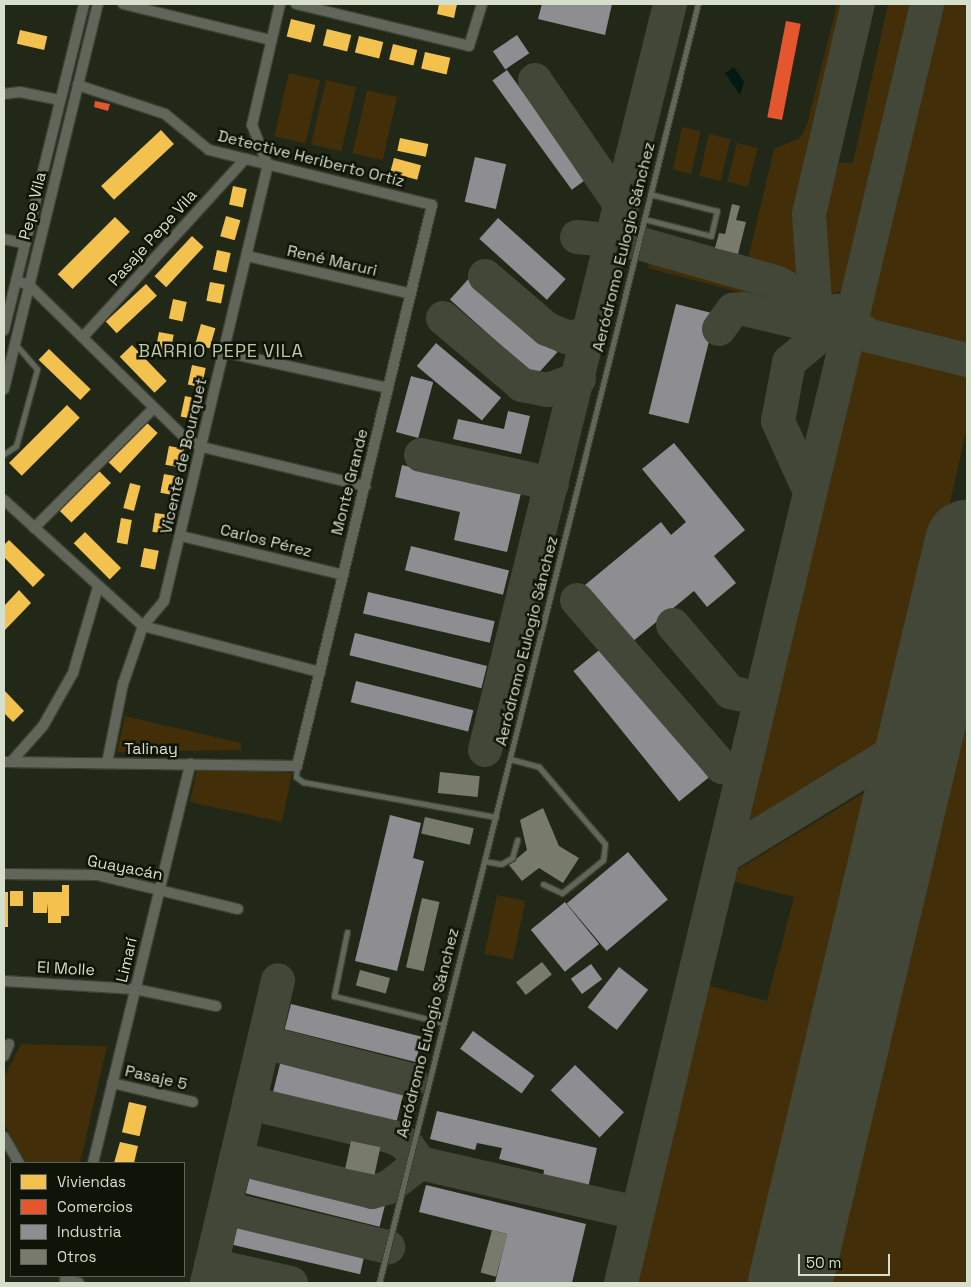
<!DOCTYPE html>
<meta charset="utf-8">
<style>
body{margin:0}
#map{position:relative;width:971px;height:1287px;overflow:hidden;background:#222817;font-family:"Space Grotesk",sans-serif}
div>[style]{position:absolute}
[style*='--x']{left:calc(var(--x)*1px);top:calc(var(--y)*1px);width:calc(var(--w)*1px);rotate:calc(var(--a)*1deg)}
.green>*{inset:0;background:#422e08;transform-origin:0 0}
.water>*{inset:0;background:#031912}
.homes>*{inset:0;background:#f2c14e;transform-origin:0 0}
.shops>*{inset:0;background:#e4572e;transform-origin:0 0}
.industry>*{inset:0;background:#8d8d92;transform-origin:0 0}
.taxiway>*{height:34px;margin:-17px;padding:0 17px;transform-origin:17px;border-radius:17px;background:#424738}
.runway>*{height:84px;margin:-42px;padding:0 42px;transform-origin:42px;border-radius:42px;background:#424738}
.building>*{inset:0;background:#787a6c;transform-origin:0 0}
.roads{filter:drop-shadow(1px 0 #3c4134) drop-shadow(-1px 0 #3c4134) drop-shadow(0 1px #3c4134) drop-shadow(0 -1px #3c4134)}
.service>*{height:5px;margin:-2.5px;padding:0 2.5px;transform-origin:2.5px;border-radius:2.5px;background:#62665a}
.minor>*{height:10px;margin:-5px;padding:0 5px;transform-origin:5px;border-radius:5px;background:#62665a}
span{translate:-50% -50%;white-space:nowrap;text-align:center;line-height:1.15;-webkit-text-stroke:5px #101408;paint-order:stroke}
.street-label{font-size:16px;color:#d6decc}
.neighbourhood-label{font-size:18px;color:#bbc9a6;letter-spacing:1px}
.frame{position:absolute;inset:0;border:5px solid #d6decc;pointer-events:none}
.legend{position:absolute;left:10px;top:1162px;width:175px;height:115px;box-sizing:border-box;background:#101408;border:1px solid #5f6556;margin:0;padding:6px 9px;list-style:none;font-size:15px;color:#d6decc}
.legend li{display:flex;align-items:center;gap:10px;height:25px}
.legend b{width:25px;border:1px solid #5f6556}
.scale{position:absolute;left:798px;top:1254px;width:92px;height:22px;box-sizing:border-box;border:2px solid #d6decc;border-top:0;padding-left:6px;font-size:15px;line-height:18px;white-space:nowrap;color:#d6decc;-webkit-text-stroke:4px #101408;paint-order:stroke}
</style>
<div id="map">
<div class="green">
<div style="clip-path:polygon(837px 4px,849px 4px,813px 143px,804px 217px,805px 286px,747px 263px,774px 149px,800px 138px,807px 125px)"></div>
<div style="clip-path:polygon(888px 4px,918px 4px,854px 276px,844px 289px,834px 294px,825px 293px,816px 263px,824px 162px,853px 163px)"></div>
<div style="clip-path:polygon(937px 4px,967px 4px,967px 347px,864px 321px,859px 313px,880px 249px)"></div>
<div style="left:289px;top:73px;width:32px;height:65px;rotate:13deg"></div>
<div style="left:326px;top:80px;width:31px;height:66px;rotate:13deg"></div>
<div style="left:367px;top:90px;width:31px;height:65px;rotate:13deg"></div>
<div style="left:682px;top:127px;width:19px;height:44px;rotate:12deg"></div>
<div style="left:709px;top:134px;width:22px;height:43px;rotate:13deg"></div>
<div style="left:737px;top:143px;width:21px;height:40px;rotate:14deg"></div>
<div style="clip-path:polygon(650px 261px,782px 294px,795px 307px,648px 268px)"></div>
<div style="clip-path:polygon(855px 344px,967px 373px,967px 427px,900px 725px,877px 754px,749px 831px,743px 825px,827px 480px)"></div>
<div style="clip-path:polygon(967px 692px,967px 1283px,826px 1283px,870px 1096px)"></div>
<div style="clip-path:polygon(125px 716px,241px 743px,241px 750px,117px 752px)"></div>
<div style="clip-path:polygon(197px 769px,292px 773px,282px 822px,190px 802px)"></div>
<div style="clip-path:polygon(875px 786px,886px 789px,767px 1283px,634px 1283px,706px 985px,767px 1001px,794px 897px,732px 881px,737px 870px)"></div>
<div style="left:497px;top:895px;width:29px;height:60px;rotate:12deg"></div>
<div style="clip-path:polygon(21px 1044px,107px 1046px,80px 1163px,26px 1163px,4px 1124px,4px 1077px)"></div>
</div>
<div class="water">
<div style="clip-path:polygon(734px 67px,744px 82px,740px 95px,725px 73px)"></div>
</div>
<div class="homes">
<div style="clip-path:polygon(439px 4px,457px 4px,454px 18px,437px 14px)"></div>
<div style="left:291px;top:19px;width:25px;height:18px;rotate:14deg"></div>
<div style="left:327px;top:29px;width:25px;height:17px;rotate:14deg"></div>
<div style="left:20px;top:30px;width:28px;height:14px;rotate:13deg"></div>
<div style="left:359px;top:36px;width:25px;height:17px;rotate:14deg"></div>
<div style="left:393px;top:44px;width:25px;height:16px;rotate:14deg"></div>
<div style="left:425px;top:52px;width:26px;height:17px;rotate:13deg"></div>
<div style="left:161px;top:130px;width:19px;height:82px;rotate:47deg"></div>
<div style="left:400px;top:138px;width:29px;height:13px;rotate:12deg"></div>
<div style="left:394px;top:158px;width:28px;height:15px;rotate:15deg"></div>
<div style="left:233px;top:186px;width:14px;height:19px;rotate:12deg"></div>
<div style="left:226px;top:216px;width:15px;height:21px;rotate:16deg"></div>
<div style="left:115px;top:217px;width:21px;height:81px;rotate:45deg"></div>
<div style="left:192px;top:236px;width:16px;height:55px;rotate:43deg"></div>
<div style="left:217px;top:250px;width:14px;height:20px;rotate:12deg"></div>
<div style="left:210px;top:282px;width:15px;height:19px;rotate:11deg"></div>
<div style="left:146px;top:284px;width:16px;height:55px;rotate:47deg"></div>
<div style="left:173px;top:299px;width:14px;height:20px;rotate:12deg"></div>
<div style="left:201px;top:324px;width:15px;height:21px;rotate:16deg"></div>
<div style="left:159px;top:332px;width:15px;height:20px;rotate:11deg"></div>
<div style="left:132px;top:345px;width:50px;height:17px;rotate:46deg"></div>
<div style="left:49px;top:349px;width:58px;height:15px;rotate:44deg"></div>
<div style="left:192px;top:365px;width:14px;height:20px;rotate:12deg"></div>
<div style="left:185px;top:396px;width:14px;height:21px;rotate:12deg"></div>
<div style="left:67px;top:405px;width:18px;height:82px;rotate:45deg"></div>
<div style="left:146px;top:422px;width:16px;height:55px;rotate:43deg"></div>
<div style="left:169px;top:446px;width:15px;height:19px;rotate:11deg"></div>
<div style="left:99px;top:471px;width:17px;height:56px;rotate:45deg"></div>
<div style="left:164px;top:474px;width:15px;height:19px;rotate:11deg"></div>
<div style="left:130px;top:483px;width:11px;height:26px;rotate:15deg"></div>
<div style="left:155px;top:513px;width:15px;height:19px;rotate:8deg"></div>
<div style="left:121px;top:518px;width:11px;height:25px;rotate:10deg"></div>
<div style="left:85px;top:532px;width:51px;height:16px;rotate:45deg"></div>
<div style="clip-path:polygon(9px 540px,45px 575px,33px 587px,4px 557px,4px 545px)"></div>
<div style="left:144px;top:548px;width:15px;height:19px;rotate:11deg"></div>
<div style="clip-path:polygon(19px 590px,31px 603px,4px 631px,4px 606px)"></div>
<div style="clip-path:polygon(4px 690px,24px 711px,13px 722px,4px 713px)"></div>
<div style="clip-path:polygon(62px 885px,69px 885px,69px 916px,61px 916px,61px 923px,48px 923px,48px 903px,47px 913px,33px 913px,33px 892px,62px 892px)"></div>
<div style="left:10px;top:891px;width:13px;height:15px"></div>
<div style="left:4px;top:892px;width:4px;height:35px"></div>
<div style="left:129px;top:1102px;width:18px;height:31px;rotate:13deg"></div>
<div style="clip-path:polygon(120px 1142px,138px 1146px,134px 1163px,114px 1163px)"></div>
</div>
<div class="shops">
<div style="left:786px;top:21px;width:15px;height:98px;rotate:11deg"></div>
<div style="clip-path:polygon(95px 101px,110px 104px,108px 111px,94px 107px)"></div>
</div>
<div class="industry">
<div style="clip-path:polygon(542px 4px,612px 4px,605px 35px,538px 19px)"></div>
<div style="left:517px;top:35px;width:22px;height:29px;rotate:56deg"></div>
<div style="left:507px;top:70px;width:135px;height:18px;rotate:54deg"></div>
<div style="left:475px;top:157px;width:32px;height:46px;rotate:13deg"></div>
<div style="left:498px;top:218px;width:91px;height:28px;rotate:42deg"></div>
<div style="left:472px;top:275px;width:115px;height:33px;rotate:42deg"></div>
<div style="left:676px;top:304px;width:41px;height:113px;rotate:14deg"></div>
<div style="left:436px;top:343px;width:85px;height:30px;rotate:40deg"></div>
<div style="left:411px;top:376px;width:23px;height:58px;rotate:15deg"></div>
<div style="clip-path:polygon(508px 411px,530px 416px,521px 454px,453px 439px,458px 419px,504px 429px)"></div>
<div style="clip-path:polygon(674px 443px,745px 530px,714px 556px,736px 583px,707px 607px,694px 591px,626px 647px,579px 590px,661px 522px,671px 535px,686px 522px,642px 469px)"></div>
<div style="clip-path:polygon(402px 465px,521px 493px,507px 552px,454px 540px,460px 512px,395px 497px)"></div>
<div style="left:411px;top:546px;width:101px;height:25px;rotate:14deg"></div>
<div style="left:368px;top:592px;width:130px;height:22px;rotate:13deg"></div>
<div style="left:355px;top:633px;width:136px;height:23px;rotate:14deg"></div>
<div style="left:603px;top:647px;width:168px;height:38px;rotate:51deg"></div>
<div style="left:356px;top:681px;width:121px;height:22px;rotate:14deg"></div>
<div style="clip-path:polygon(390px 815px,421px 823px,413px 858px,424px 861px,397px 971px,355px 961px)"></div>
<div style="left:628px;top:852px;width:62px;height:80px;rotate:50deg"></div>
<div style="left:565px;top:902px;width:54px;height:44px;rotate:51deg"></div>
<div style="left:591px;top:964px;width:19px;height:25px;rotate:54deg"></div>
<div style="left:619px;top:967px;width:37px;height:51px;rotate:38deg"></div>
<div style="left:291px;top:1004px;width:135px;height:26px;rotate:14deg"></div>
<div style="left:473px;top:1031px;width:76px;height:22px;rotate:36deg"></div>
<div style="left:281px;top:1060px;width:127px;height:34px;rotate:14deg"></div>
<div style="left:575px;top:1065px;width:68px;height:35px;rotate:44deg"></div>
<div style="clip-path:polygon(437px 1111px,597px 1148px,588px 1188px,543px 1178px,544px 1170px,499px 1159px,502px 1148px,477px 1143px,475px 1150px,430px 1139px)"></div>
<div style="left:251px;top:1172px;width:138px;height:22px;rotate:14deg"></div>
<div style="clip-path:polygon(426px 1185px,586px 1224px,572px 1283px,495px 1283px,507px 1234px,419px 1212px)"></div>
<div style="left:237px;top:1216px;width:133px;height:29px;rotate:13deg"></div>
<div style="clip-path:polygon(225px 1275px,257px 1283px,223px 1283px)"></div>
</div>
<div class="taxiway">
<div style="--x:535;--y:80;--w:154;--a:55.6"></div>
<div style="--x:577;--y:237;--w:61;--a:5.6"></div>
<div style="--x:638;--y:243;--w:146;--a:15.9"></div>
<div style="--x:778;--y:283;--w:106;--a:29.9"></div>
<div style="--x:870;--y:336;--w:100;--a:13.9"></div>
<div style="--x:485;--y:276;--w:82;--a:40.5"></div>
<div style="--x:547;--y:329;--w:22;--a:22"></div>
<div style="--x:567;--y:337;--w:22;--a:-3"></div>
<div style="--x:815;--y:302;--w:88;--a:-93.9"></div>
<div style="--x:809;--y:214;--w:216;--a:-76.9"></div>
<div style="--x:443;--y:318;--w:104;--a:40.3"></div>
<div style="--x:522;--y:385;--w:26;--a:11"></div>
<div style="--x:548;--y:390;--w:33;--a:-20"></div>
<div style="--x:719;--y:329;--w:24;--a:-54"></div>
<div style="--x:733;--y:310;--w:11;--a:-5"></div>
<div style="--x:744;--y:309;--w:65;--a:13.4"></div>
<div style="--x:807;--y:324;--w:34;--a:-23"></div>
<div style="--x:421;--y:455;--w:134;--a:12.5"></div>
<div style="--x:810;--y:492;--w:78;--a:-114.3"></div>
<div style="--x:778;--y:421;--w:60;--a:-79.4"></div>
<div style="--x:789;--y:362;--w:85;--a:-40.2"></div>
<div style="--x:577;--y:600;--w:221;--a:49"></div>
<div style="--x:722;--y:767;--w:21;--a:11"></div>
<div style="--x:673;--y:625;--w:88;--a:49.6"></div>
<div style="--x:730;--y:692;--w:31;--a:13"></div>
<div style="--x:485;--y:750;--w:769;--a:-76.07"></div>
<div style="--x:723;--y:857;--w:233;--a:-31.6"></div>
<div style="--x:264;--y:1042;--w:152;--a:14.5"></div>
<div style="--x:249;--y:1103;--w:148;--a:13.3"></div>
<div style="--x:393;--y:1137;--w:15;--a:28"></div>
<div style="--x:406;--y:1144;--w:24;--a:54"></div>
<div style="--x:420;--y:1163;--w:223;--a:13"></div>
<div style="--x:236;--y:1158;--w:140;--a:14"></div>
<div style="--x:372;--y:1192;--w:18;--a:-16"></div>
<div style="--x:389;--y:1187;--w:39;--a:-38"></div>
<div style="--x:225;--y:1208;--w:168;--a:13.5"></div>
<div style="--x:211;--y:1265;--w:82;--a:12.7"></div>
<div style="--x:207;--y:1283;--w:311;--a:-76.8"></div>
<div style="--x:621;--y:1283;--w:1315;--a:-76.54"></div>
</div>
<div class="runway">
<div style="--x:790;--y:1283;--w:762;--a:-76.57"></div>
</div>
<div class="building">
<div style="clip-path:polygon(732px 204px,740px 206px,736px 220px,746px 222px,738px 254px,715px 248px,719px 233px,725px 234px)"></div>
<div style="left:440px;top:772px;width:40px;height:21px;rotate:6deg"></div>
<div style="clip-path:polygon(543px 808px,559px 846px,579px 858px,563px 883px,539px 868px,522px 881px,509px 865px,527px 850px,520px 820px)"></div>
<div style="left:425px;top:817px;width:50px;height:17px;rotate:13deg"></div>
<div style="left:422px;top:898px;width:18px;height:71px;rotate:13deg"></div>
<div style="left:542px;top:962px;width:16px;height:33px;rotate:52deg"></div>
<div style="left:360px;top:970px;width:31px;height:16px;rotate:15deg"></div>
<div style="left:351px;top:1141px;width:30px;height:28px;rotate:12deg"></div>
<div style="left:492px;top:1230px;width:16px;height:44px;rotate:15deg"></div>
</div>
<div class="roads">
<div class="service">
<div style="--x:644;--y:219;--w:69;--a:14.2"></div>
<div style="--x:711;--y:236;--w:26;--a:-77"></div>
<div style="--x:717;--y:211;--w:69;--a:-165.8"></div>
<div style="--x:4;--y:454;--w:14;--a:-34"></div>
<div style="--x:16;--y:446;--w:80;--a:-74.7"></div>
<div style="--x:37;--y:369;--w:33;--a:-131"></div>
<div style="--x:510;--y:759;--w:30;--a:15"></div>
<div style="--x:539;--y:767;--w:101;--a:49.4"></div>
<div style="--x:605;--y:844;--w:16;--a:97"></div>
<div style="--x:603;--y:860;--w:53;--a:141.2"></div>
<div style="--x:562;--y:893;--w:21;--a:-155"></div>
<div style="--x:297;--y:766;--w:11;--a:95"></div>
<div style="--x:296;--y:777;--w:9;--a:36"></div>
<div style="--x:303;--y:782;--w:196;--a:10.3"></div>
<div style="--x:484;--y:861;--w:17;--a:10"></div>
<div style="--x:501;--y:864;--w:13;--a:-29"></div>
<div style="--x:512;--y:858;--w:19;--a:-74"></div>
<div style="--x:347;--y:932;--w:65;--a:101.5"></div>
<div style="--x:334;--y:996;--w:113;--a:13.8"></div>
<div style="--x:379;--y:1283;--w:1318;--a:-76"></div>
</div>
<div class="minor">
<div style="--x:123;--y:4;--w:152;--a:13.7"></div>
<div style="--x:296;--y:4;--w:178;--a:13.6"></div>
<div style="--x:469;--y:46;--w:44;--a:-72.8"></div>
<div style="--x:4;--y:94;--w:16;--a:-7"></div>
<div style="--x:20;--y:92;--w:41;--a:11.3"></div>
<div style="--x:4;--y:239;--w:22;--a:13"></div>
<div style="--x:247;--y:256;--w:168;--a:13"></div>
<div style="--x:16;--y:281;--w:14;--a:17"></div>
<div style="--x:29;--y:285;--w:219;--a:44.4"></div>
<div style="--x:185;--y:438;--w:19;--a:28"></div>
<div style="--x:202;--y:447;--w:168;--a:13.5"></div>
<div style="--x:4;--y:330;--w:336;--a:-76.2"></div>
<div style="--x:83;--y:337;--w:241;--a:-47.7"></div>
<div style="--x:224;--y:352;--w:168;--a:12.4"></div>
<div style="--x:4;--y:389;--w:396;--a:-76.3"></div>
<div style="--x:4;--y:500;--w:188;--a:42.2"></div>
<div style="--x:143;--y:626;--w:183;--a:14.6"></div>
<div style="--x:34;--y:528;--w:170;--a:-45"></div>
<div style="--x:181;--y:536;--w:167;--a:13.5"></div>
<div style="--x:4;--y:762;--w:293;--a:0.8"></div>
<div style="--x:297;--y:766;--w:577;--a:-76.47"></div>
<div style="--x:432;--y:205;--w:230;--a:-166.1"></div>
<div style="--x:209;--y:150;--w:57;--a:-140.7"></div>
<div style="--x:165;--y:114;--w:92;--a:-161.6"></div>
<div style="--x:11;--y:762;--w:48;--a:-48.4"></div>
<div style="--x:43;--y:726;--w:61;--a:-60.5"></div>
<div style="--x:73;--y:673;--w:90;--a:-73.8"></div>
<div style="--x:107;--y:763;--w:81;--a:-78.6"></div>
<div style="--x:123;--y:684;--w:61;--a:-71"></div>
<div style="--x:143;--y:626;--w:33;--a:-50"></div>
<div style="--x:164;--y:601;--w:447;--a:-76.6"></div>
<div style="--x:268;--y:166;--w:44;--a:-111.3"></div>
<div style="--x:252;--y:125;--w:124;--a:-77"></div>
<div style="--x:4;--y:874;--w:93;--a:0.6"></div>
<div style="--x:97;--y:875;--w:145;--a:13.6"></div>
<div style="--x:4;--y:981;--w:131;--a:3.5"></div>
<div style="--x:135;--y:989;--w:83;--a:11.9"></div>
<div style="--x:4;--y:1056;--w:13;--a:-67"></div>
<div style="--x:112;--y:1083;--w:83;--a:13.2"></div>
<div style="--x:4;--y:1137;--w:30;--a:60"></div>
<div style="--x:93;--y:1163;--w:411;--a:-76.3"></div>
<div style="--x:65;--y:1280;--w:14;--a:12"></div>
</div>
</div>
<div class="street-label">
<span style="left:311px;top:159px;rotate:14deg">Detective Heriberto Ortíz</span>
<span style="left:33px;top:206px;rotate:-76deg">Pepe Vila</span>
<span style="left:153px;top:238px;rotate:-48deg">Pasaje Pepe Vila</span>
<span style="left:624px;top:247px;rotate:-76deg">Aeródromo Eulogio Sánchez</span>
<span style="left:332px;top:261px;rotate:13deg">René Maruri</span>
<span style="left:184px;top:456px;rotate:-77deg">Vicente de Bourquet</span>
<span style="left:350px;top:482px;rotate:-76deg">Monte Grande</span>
<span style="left:266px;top:541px;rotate:14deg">Carlos Pérez</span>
<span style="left:527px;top:641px;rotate:-76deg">Aeródromo Eulogio Sánchez</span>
<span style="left:151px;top:749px">Talinay</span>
<span style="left:125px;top:868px;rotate:11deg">Guayacán</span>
<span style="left:127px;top:960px;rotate:-77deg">Limarí</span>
<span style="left:66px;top:969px;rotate:3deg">El Molle</span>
<span style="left:428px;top:1033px;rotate:-76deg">Aeródromo Eulogio Sánchez</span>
<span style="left:156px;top:1078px;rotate:13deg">Pasaje 5</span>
</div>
<div class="neighbourhood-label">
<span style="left:221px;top:351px">BARRIO PEPE VILA</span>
</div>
<div class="frame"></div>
<ul class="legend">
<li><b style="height:14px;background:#f2c14e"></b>Viviendas</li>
<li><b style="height:14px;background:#e4572e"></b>Comercios</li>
<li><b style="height:14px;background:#8d8d92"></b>Industria</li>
<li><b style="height:14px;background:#787a6c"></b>Otros</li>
</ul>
<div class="scale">50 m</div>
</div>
